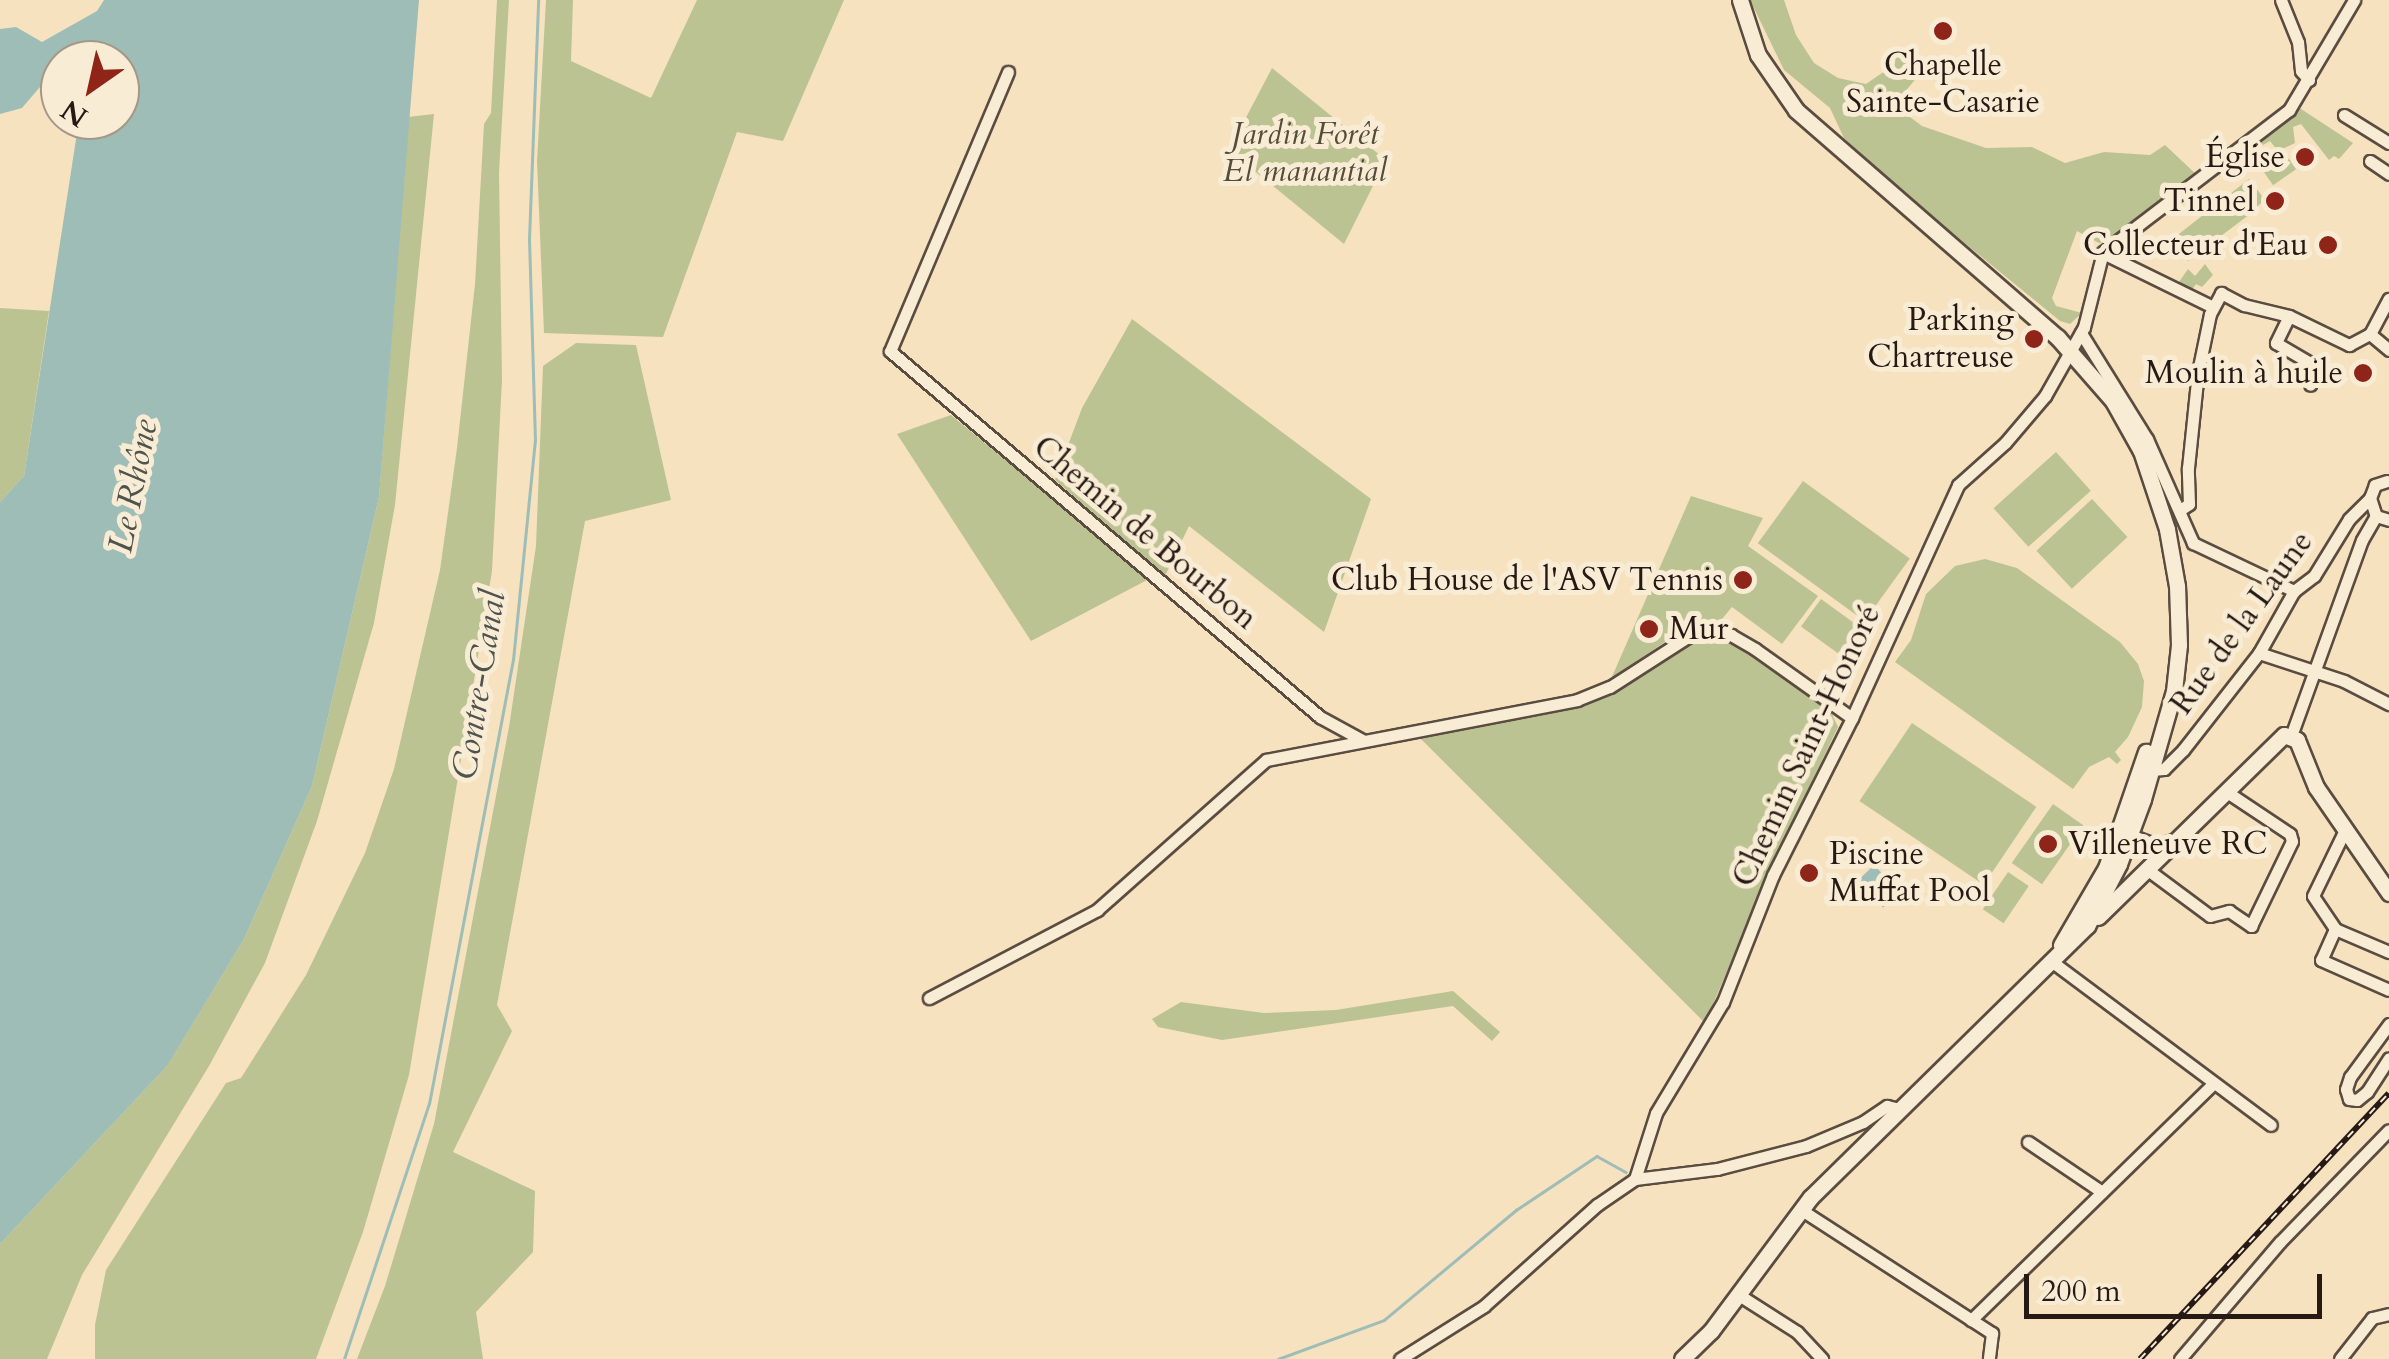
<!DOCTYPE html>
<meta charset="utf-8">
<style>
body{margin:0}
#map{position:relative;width:2389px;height:1359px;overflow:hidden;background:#f6e2bf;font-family:Cardo,serif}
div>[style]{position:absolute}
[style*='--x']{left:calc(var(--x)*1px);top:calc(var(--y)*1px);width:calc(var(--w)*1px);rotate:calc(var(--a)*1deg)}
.green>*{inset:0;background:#bcc392;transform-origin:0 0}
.water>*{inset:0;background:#9dbdb6;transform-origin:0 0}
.stream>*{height:2.5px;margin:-1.25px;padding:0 1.25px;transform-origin:1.25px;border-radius:1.25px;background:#9dbdb6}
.roads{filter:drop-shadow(2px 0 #5b4c40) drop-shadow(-2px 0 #5b4c40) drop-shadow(0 2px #5b4c40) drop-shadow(0 -2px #5b4c40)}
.street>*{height:11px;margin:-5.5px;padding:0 5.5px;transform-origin:5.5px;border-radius:5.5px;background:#f9ecd5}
.secondary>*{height:15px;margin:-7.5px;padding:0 7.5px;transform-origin:7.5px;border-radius:7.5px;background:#f9ecd5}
.rail>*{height:6px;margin-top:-3px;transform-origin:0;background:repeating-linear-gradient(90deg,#f9ecd5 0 8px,#271a15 0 16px);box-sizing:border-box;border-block:2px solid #271a15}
.dots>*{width:28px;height:28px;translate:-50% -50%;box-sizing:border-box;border:5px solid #f9ecd5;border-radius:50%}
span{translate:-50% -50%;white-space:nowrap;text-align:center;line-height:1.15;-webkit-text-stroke:10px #f9ecd5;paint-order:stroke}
.poi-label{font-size:32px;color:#271a15}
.right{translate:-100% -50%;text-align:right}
.left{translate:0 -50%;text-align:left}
.park-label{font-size:32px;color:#544d3a;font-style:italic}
.street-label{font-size:32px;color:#271a15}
.water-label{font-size:35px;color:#50534d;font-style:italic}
.north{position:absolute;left:40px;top:40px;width:100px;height:100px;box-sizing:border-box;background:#f9ecd5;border:2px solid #a59888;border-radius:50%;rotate:214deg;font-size:28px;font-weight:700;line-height:40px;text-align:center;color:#271a15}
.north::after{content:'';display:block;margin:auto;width:35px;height:45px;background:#8f2418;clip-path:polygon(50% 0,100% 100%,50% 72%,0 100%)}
.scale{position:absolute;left:2024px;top:1274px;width:298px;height:45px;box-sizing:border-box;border:5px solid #271a15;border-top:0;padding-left:12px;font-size:30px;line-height:35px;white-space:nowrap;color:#271a15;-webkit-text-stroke:8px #f9ecd5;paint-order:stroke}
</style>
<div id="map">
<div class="green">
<div style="clip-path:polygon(497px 0,509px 0,499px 172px,502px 380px,492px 571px,409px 1075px,363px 1232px,316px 1359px,95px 1359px,95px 1325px,106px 1270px,226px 1083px,241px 1078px,306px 975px,365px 853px,394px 769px,440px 570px,457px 448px,475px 284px,484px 124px,491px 113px)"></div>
<div style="clip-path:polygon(546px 0,573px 0,571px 61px,651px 98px,697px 0,844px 0,783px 141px,737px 132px,663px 337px,544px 333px,537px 161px)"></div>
<div style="clip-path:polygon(1750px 0,1784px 0,1796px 35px,1814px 63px,1838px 78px,1866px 84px,1895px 64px,1896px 48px,1928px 64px,1894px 105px,1922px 126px,1986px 148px,2032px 147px,2065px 163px,2104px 152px,2150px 155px,2165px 145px,2198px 176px,2115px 241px,2099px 243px,2077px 231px,2052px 298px,2056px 306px,2082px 313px,2070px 324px,2060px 321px,1901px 191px,1844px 138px,1830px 108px,1784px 70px)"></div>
<div style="clip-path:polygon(1272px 68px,1386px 160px,1344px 244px,1229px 150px)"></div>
<div style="clip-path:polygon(2298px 107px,2353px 143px,2339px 159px,2334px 156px,2329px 160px,2301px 124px,2293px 127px,2295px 143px,2278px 151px,2270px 141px,2263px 145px,2259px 140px)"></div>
<div style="clip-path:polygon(434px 114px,395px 505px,374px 623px,317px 821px,265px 963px,209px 1066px,82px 1275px,47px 1359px,0 1359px,0 1244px,168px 1065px,244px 939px,312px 786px,379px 497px,408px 117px)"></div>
<div style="left:2284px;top:152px;width:21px;height:28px;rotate:55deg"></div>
<div style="clip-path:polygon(2249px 179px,2265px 200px,2254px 209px,2248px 202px,2243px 206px,2250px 214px,2188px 261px,2170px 241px)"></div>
<div style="clip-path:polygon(2205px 264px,2213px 275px,2202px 287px,2196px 284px,2192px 290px,2179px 282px,2188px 269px,2195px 276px)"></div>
<div style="clip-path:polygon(0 308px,49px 311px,24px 476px,0 502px)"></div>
<div style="clip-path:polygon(1132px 319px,1371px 499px,1324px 632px,1189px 526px,1165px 576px,1055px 480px,1082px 408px)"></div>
<div style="clip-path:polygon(576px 343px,636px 345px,671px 500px,585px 521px,497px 1005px,512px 1031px,453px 1152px,535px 1191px,533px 1252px,476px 1312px,483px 1359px,357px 1359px,385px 1286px,434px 1124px,509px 727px,536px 546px,543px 366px)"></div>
<div style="clip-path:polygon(951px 415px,1149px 579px,1031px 641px,897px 434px)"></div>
<div style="left:2056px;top:452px;width:52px;height:84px;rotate:48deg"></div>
<div style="left:1803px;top:481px;width:132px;height:77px;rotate:36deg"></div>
<div style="clip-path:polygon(1691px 496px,1763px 518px,1748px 546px,1818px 596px,1782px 644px,1732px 607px,1717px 625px,1685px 628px,1611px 679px)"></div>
<div style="left:2092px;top:499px;width:52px;height:76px;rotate:47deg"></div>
<div style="clip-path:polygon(1985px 559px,2017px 568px,2120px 642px,2138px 664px,2144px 681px,2142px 707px,2128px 737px,2115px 752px,2121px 760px,2117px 764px,2109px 757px,2089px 767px,2073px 789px,1895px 662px,1911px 640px,1926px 594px,1955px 566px)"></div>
<div style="left:1821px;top:599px;width:49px;height:34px;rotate:36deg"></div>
<div style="clip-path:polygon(1708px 637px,1721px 639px,1751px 655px,1831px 712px,1838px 727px,1777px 854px,1705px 1023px,1419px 737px,1598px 698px,1676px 646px)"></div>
<div style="left:1912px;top:723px;width:150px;height:94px;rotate:34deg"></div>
<div style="left:2053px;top:804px;width:37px;height:72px;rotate:35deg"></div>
<div style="left:2008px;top:872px;width:25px;height:45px;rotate:34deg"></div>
<div style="clip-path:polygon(1453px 991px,1500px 1032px,1492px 1041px,1453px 1006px,1222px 1040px,1158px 1027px,1152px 1019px,1181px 1002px,1264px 1013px,1336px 1010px)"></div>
</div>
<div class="water">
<div style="clip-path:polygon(104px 0,419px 0,379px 497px,312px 786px,244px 939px,168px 1065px,0 1244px,0 502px,24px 476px,79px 120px,120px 120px,120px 60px,60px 60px,60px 73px,40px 87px,22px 108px,0 114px,0 29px,16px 27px,42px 42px,97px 11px)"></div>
<div style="left:1874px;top:865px;width:37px;height:23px;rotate:46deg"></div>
</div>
<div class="stream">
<div style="--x:344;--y:1359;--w:269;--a:-71.6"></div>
<div style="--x:429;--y:1104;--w:452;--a:-79.3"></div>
<div style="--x:513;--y:660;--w:220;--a:-84.3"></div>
<div style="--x:535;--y:441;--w:202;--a:-91.7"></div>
<div style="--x:529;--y:239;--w:239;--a:-87.8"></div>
<div style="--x:1278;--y:1359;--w:113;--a:-20.2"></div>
<div style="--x:1384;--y:1320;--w:172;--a:-39.8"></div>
<div style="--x:1516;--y:1210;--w:97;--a:-33.7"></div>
<div style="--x:1597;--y:1156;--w:33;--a:29"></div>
</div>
<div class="roads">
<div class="street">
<div style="--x:2281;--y:0;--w:45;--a:68"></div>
<div style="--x:2298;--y:42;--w:29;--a:84"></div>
<div style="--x:2301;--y:71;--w:12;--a:48"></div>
<div style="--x:1008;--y:72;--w:303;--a:112.9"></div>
<div style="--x:890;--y:351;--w:565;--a:40.4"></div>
<div style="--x:1320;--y:717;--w:48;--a:28.7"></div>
<div style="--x:2344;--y:115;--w:53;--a:31.9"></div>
<div style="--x:2370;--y:161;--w:23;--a:34"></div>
<div style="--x:2109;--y:256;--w:116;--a:26.1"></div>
<div style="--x:2289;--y:316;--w:30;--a:116"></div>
<div style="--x:2276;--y:343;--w:48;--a:30.3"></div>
<div style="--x:2317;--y:367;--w:19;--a:111"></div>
<div style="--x:2081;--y:333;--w:125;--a:58.1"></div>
<div style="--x:2147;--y:439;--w:114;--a:66.1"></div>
<div style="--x:2193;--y:543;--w:112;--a:25.4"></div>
<div style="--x:2370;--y:334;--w:25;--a:40"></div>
<div style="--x:2387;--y:481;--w:13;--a:162"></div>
<div style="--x:2375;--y:485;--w:14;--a:111"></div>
<div style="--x:2370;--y:498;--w:19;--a:72"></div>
<div style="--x:2376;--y:516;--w:14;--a:17"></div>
<div style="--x:2180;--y:510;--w:11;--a:-34"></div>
<div style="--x:2189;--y:504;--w:36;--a:-92"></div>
<div style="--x:2188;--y:468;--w:97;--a:-84.1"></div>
<div style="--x:2198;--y:372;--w:59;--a:-78.3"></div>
<div style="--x:2210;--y:314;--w:24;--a:-62"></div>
<div style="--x:2221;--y:293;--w:26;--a:28"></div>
<div style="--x:2244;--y:305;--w:46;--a:13.7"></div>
<div style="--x:2289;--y:316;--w:67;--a:25.8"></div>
<div style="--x:2349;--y:345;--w:24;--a:-28"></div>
<div style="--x:2370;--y:334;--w:40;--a:-62"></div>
<div style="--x:2259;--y:653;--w:89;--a:18.2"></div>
<div style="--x:2344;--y:681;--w:51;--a:27.1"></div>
<div style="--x:2291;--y:736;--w:208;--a:-70.1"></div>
<div style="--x:2362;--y:540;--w:28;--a:-60"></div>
<div style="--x:2151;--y:770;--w:13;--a:-4"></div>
<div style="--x:2164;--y:769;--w:27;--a:-45"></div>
<div style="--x:2183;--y:750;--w:123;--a:-51.9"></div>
<div style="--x:2259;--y:653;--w:71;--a:-60.6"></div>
<div style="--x:2294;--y:591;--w:25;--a:-37"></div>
<div style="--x:2314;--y:576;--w:67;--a:-58.4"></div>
<div style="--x:2349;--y:519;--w:30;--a:-45"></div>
<div style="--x:2345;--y:830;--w:73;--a:115.9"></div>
<div style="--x:2313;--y:896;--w:40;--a:56"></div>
<div style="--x:2335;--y:929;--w:34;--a:114"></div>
<div style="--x:2321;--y:960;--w:74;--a:23.8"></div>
<div style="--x:2148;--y:870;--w:77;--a:36.6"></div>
<div style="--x:2210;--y:916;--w:20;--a:-15"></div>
<div style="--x:2229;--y:911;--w:27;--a:34"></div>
<div style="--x:2251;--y:926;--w:94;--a:-64.2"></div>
<div style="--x:2292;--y:841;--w:7;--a:-106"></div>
<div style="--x:2290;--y:834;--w:76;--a:-146.3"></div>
<div style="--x:2335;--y:929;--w:59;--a:23.1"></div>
<div style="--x:2051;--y:961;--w:274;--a:36.7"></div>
<div style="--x:929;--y:998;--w:190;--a:-27.6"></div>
<div style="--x:1097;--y:910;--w:226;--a:-41.6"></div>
<div style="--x:1266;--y:760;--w:317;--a:-10.9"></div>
<div style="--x:1577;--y:700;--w:35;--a:-22"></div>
<div style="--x:1610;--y:687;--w:94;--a:-32.8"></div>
<div style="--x:1689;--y:636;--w:20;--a:-18"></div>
<div style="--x:1708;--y:630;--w:24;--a:12"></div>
<div style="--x:1731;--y:635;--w:28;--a:30"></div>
<div style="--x:1755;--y:649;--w:119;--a:35.4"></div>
<div style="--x:2389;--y:1024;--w:66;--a:126.3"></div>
<div style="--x:2350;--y:1077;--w:13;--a:108"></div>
<div style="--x:2346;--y:1089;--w:10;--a:73"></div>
<div style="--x:2349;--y:1099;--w:8;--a:7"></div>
<div style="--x:2357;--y:1100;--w:13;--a:-39"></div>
<div style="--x:2367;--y:1092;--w:40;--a:-57.1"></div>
<div style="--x:2028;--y:1142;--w:89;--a:34"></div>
<div style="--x:1635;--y:1179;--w:69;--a:-72.3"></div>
<div style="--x:1656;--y:1113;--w:130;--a:-58.9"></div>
<div style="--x:1723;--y:1002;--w:136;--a:-68.5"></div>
<div style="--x:1773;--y:875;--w:176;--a:-63.3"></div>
<div style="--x:1852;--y:718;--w:256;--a:-65.5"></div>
<div style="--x:1958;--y:485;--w:63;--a:-41.8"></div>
<div style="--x:2005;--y:443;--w:62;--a:-49.6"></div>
<div style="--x:2045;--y:396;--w:79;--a:-60.5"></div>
<div style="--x:2084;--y:327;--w:77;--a:-75.8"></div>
<div style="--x:2103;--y:252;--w:234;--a:-37.4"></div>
<div style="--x:2289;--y:110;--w:128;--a:-59.4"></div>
<div style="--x:1800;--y:1209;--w:229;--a:32.9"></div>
<div style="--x:1992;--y:1333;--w:26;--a:97"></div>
<div style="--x:1739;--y:1295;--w:69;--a:32.5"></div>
<div style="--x:1797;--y:1332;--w:37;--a:47"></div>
<div style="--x:1971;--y:1320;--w:339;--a:-44.3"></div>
<div style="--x:1400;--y:1359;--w:99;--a:-32.2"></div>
<div style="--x:1484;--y:1306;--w:152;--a:-41.8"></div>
<div style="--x:1597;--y:1205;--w:46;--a:-34.4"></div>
<div style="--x:1635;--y:1179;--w:83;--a:-7"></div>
<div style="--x:1717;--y:1169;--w:92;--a:-14.5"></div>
<div style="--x:1806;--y:1146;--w:62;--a:-22.8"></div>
<div style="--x:1863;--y:1122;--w:29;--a:-34"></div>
<div style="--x:1887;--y:1106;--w:12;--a:14"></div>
<div style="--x:2180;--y:1359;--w:154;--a:-49.5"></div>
<div style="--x:2280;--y:1242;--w:156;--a:-45.8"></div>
<div style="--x:2340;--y:1359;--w:52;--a:-52"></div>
<div style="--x:2372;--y:1318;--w:17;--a:-13"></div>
</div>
<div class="secondary">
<div style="--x:2130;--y:837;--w:28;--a:21"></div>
<div style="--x:2156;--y:847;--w:18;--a:-16"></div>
<div style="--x:2098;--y:917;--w:260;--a:-44.4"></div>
<div style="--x:2284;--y:735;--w:14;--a:21"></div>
<div style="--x:2297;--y:740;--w:51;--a:68"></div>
<div style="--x:2316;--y:787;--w:129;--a:55.4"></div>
<div style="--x:2061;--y:945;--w:89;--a:-59.7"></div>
<div style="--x:2106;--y:868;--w:123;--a:-71"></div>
<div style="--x:1682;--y:1359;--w:40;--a:-44"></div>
<div style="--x:1711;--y:1331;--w:167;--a:-53.3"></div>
<div style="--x:1811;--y:1197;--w:387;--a:-44.5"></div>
<div style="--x:2087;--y:926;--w:70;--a:-62.7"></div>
<div style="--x:2119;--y:864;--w:69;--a:-69.7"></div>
<div style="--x:2143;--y:799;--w:112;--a:-74"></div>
<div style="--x:2174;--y:691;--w:46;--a:-83.8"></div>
<div style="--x:2179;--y:645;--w:59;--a:-91.9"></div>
<div style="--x:2177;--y:586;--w:58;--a:-100"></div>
<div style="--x:2167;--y:529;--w:82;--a:-108.4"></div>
<div style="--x:2141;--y:451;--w:57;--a:-119.2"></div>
<div style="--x:2113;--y:401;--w:84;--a:-131.1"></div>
<div style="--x:2058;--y:338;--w:347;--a:-139"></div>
<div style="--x:1796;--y:110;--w:67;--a:-124.6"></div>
<div style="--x:1758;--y:55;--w:58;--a:-108.1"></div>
</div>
</div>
<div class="rail">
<div style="--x:2140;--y:1359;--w:364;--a:-46.9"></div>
</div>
<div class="dots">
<div style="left:1943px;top:31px;background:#8f2418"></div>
<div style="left:2305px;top:157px;background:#8f2418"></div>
<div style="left:2275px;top:201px;background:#8f2418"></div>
<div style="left:2328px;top:245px;background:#8f2418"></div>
<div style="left:2034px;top:339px;background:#8f2418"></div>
<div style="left:2363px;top:373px;background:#8f2418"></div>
<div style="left:1743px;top:580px;background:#8f2418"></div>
<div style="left:1649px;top:629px;background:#8f2418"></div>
<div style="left:2048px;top:844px;background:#8f2418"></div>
<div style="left:1809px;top:873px;background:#8f2418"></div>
</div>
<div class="poi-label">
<span style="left:1943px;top:84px">Chapelle<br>Sainte-Casarie</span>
<span class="right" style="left:2285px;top:157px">Église</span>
<span class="right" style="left:2255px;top:201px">Tinnel</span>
<span class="right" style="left:2308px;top:245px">Collecteur d'Eau</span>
<span class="right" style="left:2014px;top:339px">Parking<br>Chartreuse</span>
<span class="right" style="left:2343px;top:373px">Moulin à huile</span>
<span class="right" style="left:1723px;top:580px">Club House de l'ASV Tennis</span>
<span class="left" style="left:1669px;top:629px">Mur</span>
<span class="left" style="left:2068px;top:844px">Villeneuve RC</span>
<span class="left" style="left:1829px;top:873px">Piscine<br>Muffat Pool</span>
</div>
<div class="park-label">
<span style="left:1305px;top:153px">Jardin Forêt<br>El manantial</span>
</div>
<div class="street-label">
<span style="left:1145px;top:533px;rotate:40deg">Chemin de Bourbon</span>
<span style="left:2242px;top:623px;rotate:-54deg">Rue de la Laune</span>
<span style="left:1807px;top:746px;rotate:-65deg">Chemin Saint-Honoré</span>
</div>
<div class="water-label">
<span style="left:133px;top:486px;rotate:-79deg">Le Rhône</span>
<span style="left:479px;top:685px;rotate:-81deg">Contre-Canal</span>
</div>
<div class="north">N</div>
<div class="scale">200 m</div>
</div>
